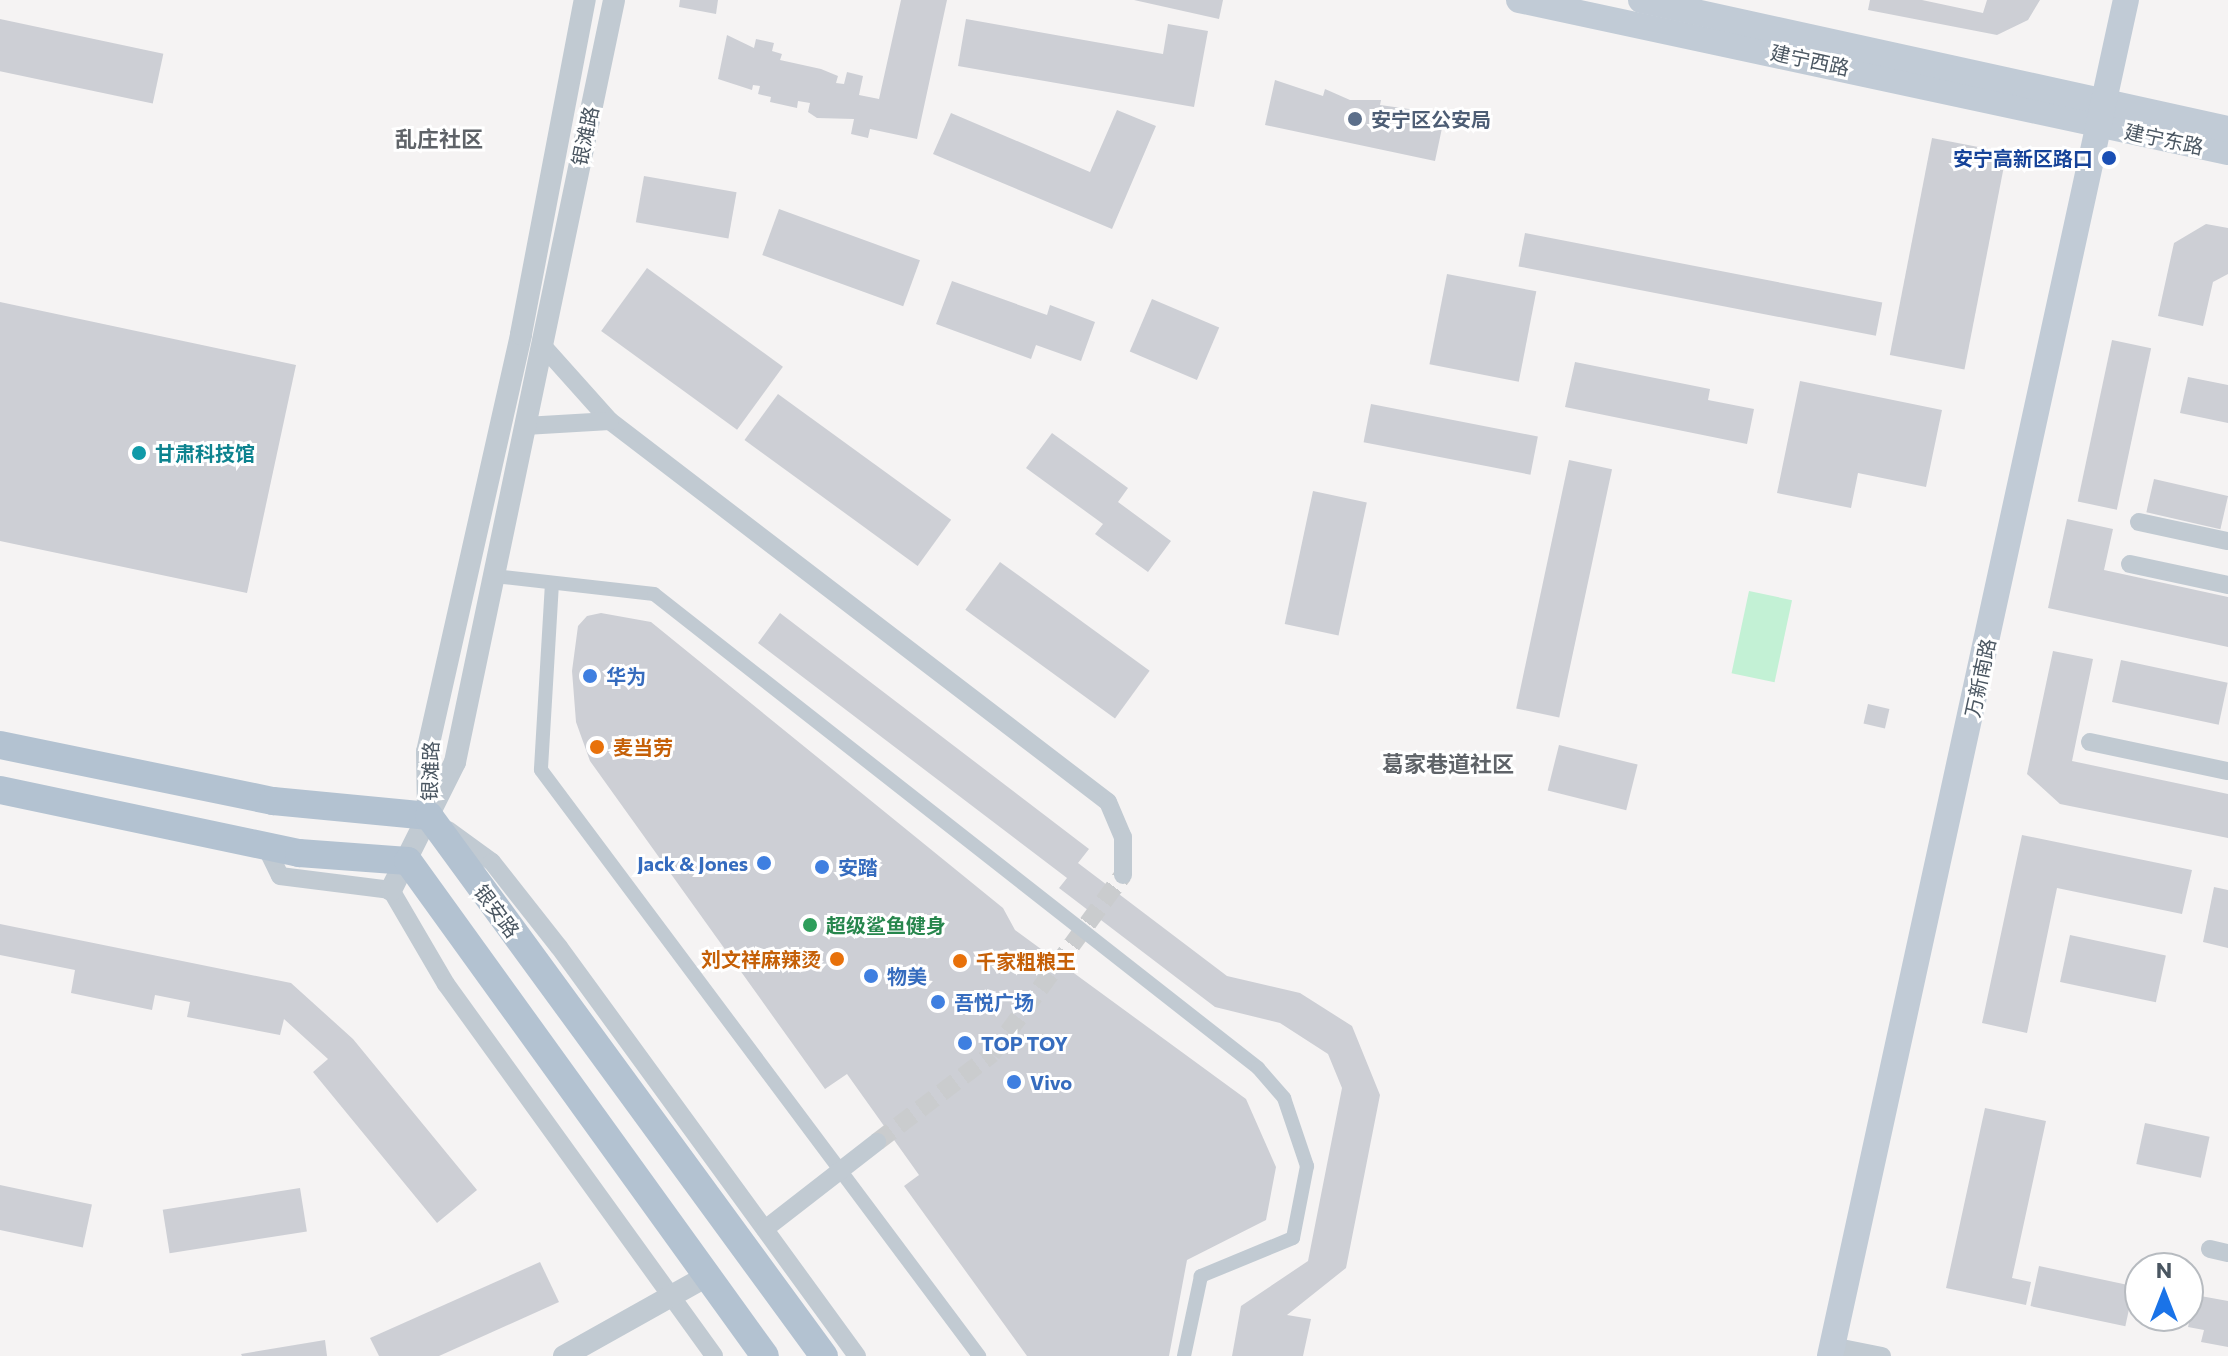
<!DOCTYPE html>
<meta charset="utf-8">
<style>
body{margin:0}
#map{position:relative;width:2228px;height:1356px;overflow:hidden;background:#f5f3f3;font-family:Commissioner,"Noto Sans SC",sans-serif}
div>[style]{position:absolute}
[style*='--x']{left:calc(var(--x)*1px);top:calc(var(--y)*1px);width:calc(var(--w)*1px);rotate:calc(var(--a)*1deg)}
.green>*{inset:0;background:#c3f1d5;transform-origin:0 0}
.building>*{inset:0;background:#cdcfd5;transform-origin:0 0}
.minor-tunnel>*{height:18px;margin-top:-9px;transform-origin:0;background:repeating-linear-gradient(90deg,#caccce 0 18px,transparent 0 27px)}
.pedestrian>*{height:14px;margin:-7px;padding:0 7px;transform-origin:7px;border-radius:7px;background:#c1cad2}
.minor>*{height:18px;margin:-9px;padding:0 9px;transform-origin:9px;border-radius:9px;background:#c1cad2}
.tertiary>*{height:22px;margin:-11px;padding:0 11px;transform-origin:11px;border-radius:11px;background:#c1cad2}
.secondary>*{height:26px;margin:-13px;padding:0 13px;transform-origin:13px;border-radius:13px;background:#c1cbd6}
.primary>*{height:28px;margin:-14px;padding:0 14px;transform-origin:14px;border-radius:14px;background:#b3c2d1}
.dots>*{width:22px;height:22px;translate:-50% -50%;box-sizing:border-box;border:4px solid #fff;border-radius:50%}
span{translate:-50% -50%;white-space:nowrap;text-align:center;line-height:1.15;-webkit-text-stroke:6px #fff;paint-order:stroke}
.street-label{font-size:20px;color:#4a5661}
.service-label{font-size:20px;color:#4e5e75;font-weight:700}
.left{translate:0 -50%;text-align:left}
.transit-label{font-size:20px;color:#164399;font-weight:700}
.right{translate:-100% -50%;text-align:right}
.culture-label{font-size:20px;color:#0d838f;font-weight:700}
.shop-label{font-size:20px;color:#366cbe;font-weight:700}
.food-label{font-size:20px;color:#c56008;font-weight:700}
.leisure-label{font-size:20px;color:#27864d;font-weight:700}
.neighbourhood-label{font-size:22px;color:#5f6368;font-weight:700}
.north{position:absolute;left:2124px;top:1252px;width:80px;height:80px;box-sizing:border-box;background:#fff;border:2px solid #b7bbc0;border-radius:50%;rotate:0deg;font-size:22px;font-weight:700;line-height:32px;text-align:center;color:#4a5661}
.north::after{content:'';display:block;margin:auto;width:28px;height:36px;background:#1a73e8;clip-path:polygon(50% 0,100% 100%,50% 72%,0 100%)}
</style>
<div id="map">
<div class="green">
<div style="left:1749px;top:591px;width:44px;height:84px;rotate:12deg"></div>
</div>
<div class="building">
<div style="clip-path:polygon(680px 0,718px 0,716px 14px,679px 7px)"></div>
<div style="clip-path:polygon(901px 0,947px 0,917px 139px,870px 129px,868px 138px,851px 134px,854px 119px,817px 118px,808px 112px,810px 103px,798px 101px,797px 108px,770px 102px,771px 97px,758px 94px,760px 86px,753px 85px,752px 90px,718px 79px,727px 35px,754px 48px,756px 39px,774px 43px,772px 51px,782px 54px,780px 60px,821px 69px,838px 76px,836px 83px,844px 84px,847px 72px,863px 76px,859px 95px,879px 99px)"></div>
<div style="clip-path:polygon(1134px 0,1223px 0,1219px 19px)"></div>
<div style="clip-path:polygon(1870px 0,1922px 0,1983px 13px,1987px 0,2040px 0,2028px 20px,1997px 35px,1868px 10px)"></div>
<div style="left:0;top:19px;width:167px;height:51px;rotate:12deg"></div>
<div style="clip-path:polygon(966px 19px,1163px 54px,1168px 24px,1208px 31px,1194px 107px,958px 66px)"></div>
<div style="clip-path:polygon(1275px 80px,1323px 96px,1325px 89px,1350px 100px,1381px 100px,1380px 105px,1445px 114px,1435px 161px,1265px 125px)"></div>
<div style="clip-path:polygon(1117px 110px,1156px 126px,1112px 229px,933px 154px,951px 113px,1090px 172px)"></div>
<div style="left:1932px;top:138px;width:76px;height:221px;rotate:11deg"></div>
<div style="left:644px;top:176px;width:94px;height:47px;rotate:10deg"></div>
<div style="left:779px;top:209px;width:150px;height:49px;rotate:20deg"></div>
<div style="clip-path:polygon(2206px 224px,2228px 228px,2228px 274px,2213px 282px,2203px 326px,2158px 316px,2174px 243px)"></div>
<div style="left:1525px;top:233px;width:364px;height:34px;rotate:11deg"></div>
<div style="left:647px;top:268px;width:168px;height:78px;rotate:36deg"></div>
<div style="left:1447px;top:274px;width:91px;height:92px;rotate:11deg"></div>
<div style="clip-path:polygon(952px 281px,1047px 315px,1050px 305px,1095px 322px,1081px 361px,1036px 345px,1031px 359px,936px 324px)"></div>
<div style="left:1152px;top:299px;width:73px;height:57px;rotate:23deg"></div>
<div style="clip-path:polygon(0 302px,296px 365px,247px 593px,0 541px)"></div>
<div style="left:2112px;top:340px;width:40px;height:165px;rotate:12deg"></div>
<div style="clip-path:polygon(1575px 362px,1710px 389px,1708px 400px,1754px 409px,1747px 444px,1565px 407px)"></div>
<div style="clip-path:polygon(2188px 377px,2228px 385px,2228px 423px,2180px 413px)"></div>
<div style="clip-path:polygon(1800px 381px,1942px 410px,1926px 487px,1858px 473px,1851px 508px,1777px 493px)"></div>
<div style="left:778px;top:394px;width:214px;height:57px;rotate:36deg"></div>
<div style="left:1371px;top:404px;width:170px;height:39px;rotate:11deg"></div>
<div style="clip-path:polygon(1052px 433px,1128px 488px,1118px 502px,1171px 541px,1148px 572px,1095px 534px,1103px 524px,1026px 468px)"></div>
<div style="left:1569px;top:460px;width:44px;height:254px;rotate:12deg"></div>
<div style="left:2154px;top:479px;width:76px;height:34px;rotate:13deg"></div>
<div style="left:1313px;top:491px;width:55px;height:136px;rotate:12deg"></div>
<div style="clip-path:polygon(2067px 519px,2113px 529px,2104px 570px,2228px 597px,2228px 647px,2048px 608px)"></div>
<div style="left:1000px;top:562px;width:185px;height:59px;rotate:36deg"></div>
<div style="clip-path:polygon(601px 613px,651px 622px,1003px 908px,1015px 930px,1246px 1099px,1276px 1167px,1266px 1220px,1187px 1260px,1169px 1356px,1027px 1356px,904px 1186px,919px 1175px,847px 1074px,825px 1089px,590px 761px,576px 722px,572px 671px,578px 626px,587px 616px)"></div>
<div style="clip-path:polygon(780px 613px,1089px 849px,1078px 863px,1227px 976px,1300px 993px,1352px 1026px,1380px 1095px,1346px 1268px,1287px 1315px,1311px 1319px,1303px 1356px,1232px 1356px,1241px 1306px,1308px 1261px,1342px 1088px,1328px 1054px,1280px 1023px,1215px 1007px,1059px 888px,1067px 878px,758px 643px)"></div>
<div style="clip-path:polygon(2053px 651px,2093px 659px,2072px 761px,2228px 794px,2228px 838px,2060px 804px,2027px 774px)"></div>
<div style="left:2121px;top:660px;width:109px;height:43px;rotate:12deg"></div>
<div style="left:1868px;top:704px;width:22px;height:20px;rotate:13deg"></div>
<div style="left:1559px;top:745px;width:81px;height:47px;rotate:14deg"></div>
<div style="clip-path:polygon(2022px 835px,2192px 870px,2182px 914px,2057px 888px,2027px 1033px,1982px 1023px)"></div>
<div style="clip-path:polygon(2214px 887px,2228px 890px,2228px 948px,2203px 942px)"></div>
<div style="clip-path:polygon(0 924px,291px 983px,353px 1039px,477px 1190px,437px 1223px,313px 1072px,328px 1059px,284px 1019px,280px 1035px,187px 1017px,190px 1002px,155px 995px,152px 1010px,71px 993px,75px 970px,0 955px)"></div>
<div style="left:2070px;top:935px;width:98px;height:48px;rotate:12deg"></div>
<div style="clip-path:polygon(1985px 1108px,2046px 1121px,2012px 1278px,2031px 1282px,2026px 1305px,1946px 1288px)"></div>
<div style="left:2145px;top:1123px;width:66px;height:42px;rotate:12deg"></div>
<div style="left:0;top:1185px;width:94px;height:44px;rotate:12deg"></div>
<div style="left:300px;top:1188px;width:44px;height:139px;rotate:81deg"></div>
<div style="clip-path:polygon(540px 1262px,559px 1302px,439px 1356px,379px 1356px,370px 1338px)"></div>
<div style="left:2039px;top:1266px;width:97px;height:41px;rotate:12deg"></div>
<div style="clip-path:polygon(2195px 1295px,2228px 1301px,2228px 1347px,2201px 1342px,2204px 1330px,2188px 1327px)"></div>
<div style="clip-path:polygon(325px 1340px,327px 1356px,242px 1356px,241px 1354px)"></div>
</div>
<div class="minor-tunnel">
<div style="--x:877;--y:1142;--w:145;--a:-37.4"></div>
<div style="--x:992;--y:1054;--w:222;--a:-53.8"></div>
</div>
<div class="pedestrian">
<div style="--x:494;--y:576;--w:161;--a:6.4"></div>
<div style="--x:654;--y:594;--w:768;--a:38.12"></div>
<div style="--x:1258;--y:1068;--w:40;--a:49"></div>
<div style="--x:1284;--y:1098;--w:72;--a:71.3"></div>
<div style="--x:1307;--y:1166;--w:73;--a:101"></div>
<div style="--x:1293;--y:1238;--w:100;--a:157.6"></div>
<div style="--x:1201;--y:1276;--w:82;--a:102"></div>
<div style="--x:552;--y:583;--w:187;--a:93.4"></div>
<div style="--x:541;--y:770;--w:732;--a:53.22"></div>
</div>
<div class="minor">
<div style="--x:542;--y:345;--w:102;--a:48.2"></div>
<div style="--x:610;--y:421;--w:627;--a:37.42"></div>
<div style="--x:1108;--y:802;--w:38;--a:67"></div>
<div style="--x:1123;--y:837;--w:38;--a:90"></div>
<div style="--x:525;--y:426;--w:85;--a:-3.4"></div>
<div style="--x:2139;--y:522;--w:91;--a:12.1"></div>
<div style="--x:2130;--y:564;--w:100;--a:12.1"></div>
<div style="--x:2090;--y:742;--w:141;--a:11.9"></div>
<div style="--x:448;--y:830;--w:54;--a:36"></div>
<div style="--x:492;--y:862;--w:108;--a:51.8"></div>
<div style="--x:559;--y:947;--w:506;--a:53.92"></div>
<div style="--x:265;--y:845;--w:34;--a:64"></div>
<div style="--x:280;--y:876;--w:112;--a:7.2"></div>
<div style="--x:391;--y:890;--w:109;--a:59.7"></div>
<div style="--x:446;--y:984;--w:458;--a:54.2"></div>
<div style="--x:765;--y:1229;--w:142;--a:-37.8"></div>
<div style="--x:2210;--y:1249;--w:18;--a:13"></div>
<div style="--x:1832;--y:1346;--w:51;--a:11.3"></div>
</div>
<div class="tertiary">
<div style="--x:428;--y:810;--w:58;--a:-91"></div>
<div style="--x:427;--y:752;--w:428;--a:-77.3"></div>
<div style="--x:521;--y:334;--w:340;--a:-79.2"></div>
<div style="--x:391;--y:890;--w:143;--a:-63.4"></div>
<div style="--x:455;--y:762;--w:778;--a:-78.21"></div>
<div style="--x:564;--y:1356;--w:164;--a:-29.2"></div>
</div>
<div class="secondary">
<div style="--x:1519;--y:0;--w:725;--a:12.1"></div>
<div style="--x:1641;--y:0;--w:601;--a:12.39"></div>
<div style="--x:1830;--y:1356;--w:1388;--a:-77.69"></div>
</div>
<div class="primary">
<div style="--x:0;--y:745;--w:279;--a:11.6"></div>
<div style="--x:273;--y:801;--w:157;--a:5.5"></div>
<div style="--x:429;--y:816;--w:669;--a:53.82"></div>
<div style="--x:0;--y:790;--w:306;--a:11.9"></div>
<div style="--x:299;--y:853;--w:109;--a:4.2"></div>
<div style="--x:408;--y:861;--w:610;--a:54.2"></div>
</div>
<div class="dots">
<div style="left:1355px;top:119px;background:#5c6f8a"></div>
<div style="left:2109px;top:158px;background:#1a4fb4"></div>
<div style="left:139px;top:453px;background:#0f9aa8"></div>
<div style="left:590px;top:676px;background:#3f7fe0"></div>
<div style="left:597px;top:747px;background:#e8710a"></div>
<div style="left:764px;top:863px;background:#3f7fe0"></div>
<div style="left:822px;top:867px;background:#3f7fe0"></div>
<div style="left:810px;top:925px;background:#2e9e5b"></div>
<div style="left:837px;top:959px;background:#e8710a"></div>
<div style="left:960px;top:961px;background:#e8710a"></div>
<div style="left:871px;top:976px;background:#3f7fe0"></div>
<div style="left:938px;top:1002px;background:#3f7fe0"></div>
<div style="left:965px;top:1043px;background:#3f7fe0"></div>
<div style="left:1014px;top:1082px;background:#3f7fe0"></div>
</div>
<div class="street-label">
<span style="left:1810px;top:60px;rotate:12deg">建宁西路</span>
<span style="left:585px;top:136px;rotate:-78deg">银滩路</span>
<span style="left:2164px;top:139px;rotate:12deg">建宁东路</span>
<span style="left:1980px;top:678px;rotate:-78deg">万新南路</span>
<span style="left:430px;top:771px;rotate:-88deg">银滩路</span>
<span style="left:497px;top:911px;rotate:53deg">银安路</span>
</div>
<div class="service-label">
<span class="left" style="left:1371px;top:119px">安宁区公安局</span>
</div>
<div class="transit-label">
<span class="right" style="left:2093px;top:158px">安宁高新区路口</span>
</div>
<div class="culture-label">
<span class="left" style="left:155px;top:453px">甘肃科技馆</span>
</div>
<div class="shop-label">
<span class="left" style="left:606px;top:676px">华为</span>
<span class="right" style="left:748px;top:863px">Jack &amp; Jones</span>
<span class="left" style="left:838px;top:867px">安踏</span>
<span class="left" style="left:887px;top:976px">物美</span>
<span class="left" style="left:954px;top:1002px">吾悦广场</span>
<span class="left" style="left:981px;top:1043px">TOP TOY</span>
<span class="left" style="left:1030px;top:1082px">Vivo</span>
</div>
<div class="food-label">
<span class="left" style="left:613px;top:747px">麦当劳</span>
<span class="right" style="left:821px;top:959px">刘文祥麻辣烫</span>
<span class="left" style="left:976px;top:961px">千家粗粮王</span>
</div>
<div class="leisure-label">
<span class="left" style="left:826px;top:925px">超级鲨鱼健身</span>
</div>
<div class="neighbourhood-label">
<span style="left:439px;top:139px">乱庄社区</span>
<span style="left:1448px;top:764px">葛家巷道社区</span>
</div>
<div class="north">N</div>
</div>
